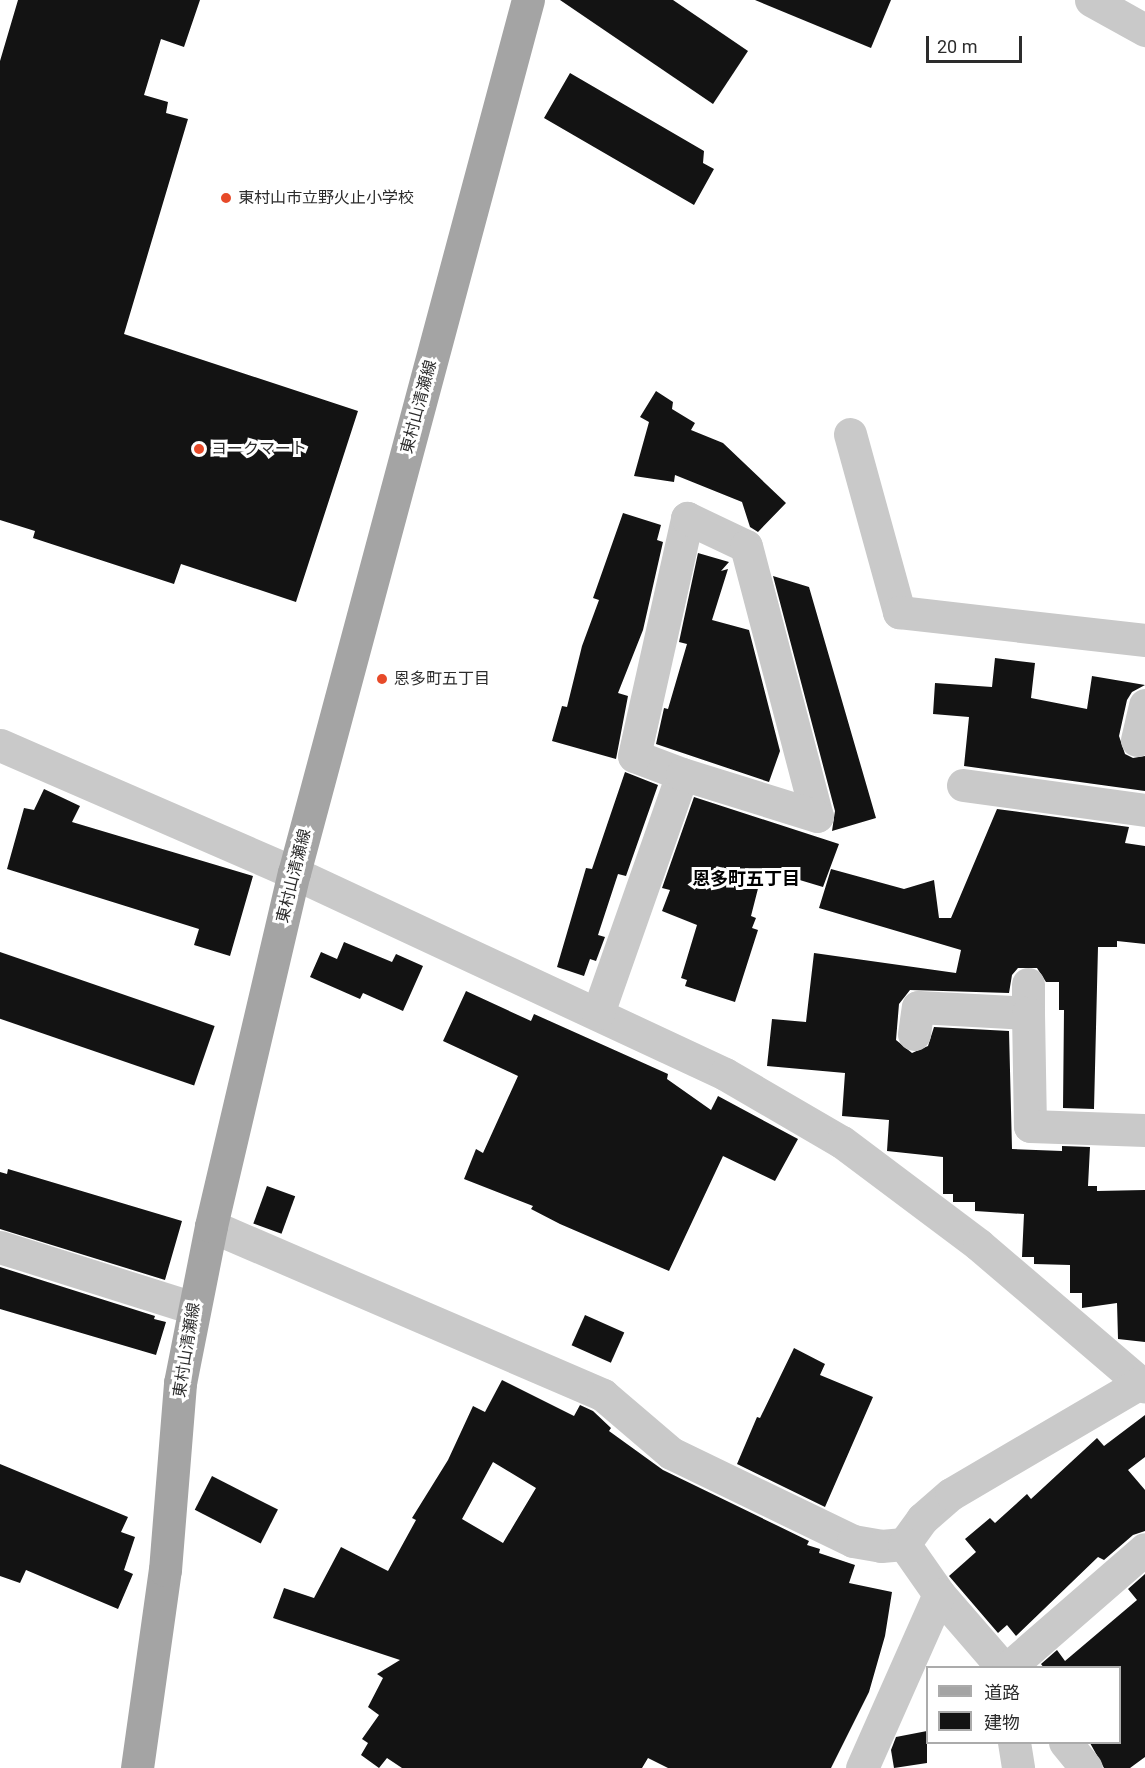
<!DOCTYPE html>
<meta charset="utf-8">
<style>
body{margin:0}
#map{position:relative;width:1145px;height:1768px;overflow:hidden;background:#fff;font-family:Roboto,"Noto Sans JP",sans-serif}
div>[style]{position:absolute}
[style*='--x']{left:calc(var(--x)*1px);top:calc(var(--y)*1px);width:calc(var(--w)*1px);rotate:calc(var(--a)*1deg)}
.building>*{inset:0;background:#131313;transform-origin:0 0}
.minor>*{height:33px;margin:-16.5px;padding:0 16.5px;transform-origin:16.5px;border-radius:16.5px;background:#c9c9c9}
.major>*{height:33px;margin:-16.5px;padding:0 16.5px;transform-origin:16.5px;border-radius:16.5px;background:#a4a4a4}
.dots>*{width:16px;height:16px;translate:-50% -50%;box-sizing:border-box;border:3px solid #fff;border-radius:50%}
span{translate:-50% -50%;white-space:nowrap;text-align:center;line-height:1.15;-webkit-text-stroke:6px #fff;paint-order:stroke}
.poi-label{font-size:16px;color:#2c2c2c}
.left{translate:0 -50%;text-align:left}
.street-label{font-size:16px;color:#2c2c2c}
.neighbourhood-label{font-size:18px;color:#000;font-weight:700}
.legend{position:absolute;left:926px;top:1666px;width:195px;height:78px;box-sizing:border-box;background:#fff;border:2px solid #ababab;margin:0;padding:8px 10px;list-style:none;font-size:18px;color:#2c2c2c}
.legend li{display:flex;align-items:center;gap:12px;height:30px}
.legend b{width:30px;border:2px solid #ababab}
.scale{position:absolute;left:926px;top:36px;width:96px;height:27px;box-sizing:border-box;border:3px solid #2c2c2c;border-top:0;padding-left:8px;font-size:18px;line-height:21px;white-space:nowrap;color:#2c2c2c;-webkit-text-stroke:4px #fff;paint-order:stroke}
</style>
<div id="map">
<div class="building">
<div style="clip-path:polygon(18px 0,200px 0,184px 47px,161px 39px,144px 95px,168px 102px,166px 113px,188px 119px,124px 334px,358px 411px,296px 602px,181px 564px,174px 584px,33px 538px,35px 531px,0 520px,0 61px)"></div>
<div style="clip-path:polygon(560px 0,673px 0,748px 51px,713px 104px)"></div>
<div style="clip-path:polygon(755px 0,891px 0,871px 48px)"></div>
<div style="clip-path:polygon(570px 73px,704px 151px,703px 163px,714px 169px,694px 205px,544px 118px)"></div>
<div style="clip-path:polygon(656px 391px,673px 402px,672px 409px,695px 423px,691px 430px,723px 443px,786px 503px,758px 532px,750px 527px,742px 502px,675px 475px,674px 482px,634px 476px,649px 422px,640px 417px)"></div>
<div style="clip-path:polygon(623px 513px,661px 525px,657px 540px,663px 542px,643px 630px,618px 693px,628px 696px,616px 759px,552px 741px,562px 706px,567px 707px,582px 646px,599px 600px,593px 598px)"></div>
<div style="clip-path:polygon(698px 553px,729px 562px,721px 571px,728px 569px,712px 620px,749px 630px,780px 751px,769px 782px,656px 744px,664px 708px,668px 709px,687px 644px,679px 642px)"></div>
<div style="clip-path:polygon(773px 576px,809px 587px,876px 818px,832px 831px,835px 811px)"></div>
<div style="clip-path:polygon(995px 658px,1035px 663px,1031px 698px,1087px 709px,1092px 676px,1145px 685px,1132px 692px,1127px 700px,1119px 736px,1125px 754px,1133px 758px,1145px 756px,1145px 791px,964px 766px,969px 717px,933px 714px,935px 683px,992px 687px)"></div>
<div style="clip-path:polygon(625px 772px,658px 785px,626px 876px,618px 874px,598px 935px,605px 937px,596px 961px,590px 959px,584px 976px,557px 967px,586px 868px,592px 869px)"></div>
<div style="clip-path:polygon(44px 789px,80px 806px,72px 822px,253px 876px,230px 956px,194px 945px,199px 929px,7px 869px,24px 808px,34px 810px)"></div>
<div style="clip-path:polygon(694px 797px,839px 844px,823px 887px,763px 869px,751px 916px,756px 918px,752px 928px,758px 930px,735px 1002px,685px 986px,687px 980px,681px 978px,697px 925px,662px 911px,670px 890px,662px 888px)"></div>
<div style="clip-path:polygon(997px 809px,1129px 827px,1125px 843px,1145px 846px,1145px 944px,1117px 941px,1117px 947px,1098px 947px,1094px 1109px,1063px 1108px,1064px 1010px,1059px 1010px,1059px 982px,1046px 982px,1037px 968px,1018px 968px,1012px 975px,1009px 993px,910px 990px,899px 1004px,896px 1040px,912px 1053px,928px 1046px,934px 1027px,1009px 1031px,1012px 1149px,1062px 1151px,1062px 1146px,1090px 1147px,1088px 1186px,1097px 1186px,1097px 1191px,1145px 1190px,1145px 1342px,1118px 1339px,1117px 1303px,1082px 1308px,1082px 1293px,1070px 1293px,1070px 1265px,1034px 1264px,1034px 1257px,1022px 1257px,1024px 1214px,975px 1211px,975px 1202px,953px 1202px,953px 1194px,943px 1194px,943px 1157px,887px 1151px,889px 1120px,842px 1116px,845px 1073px,767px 1066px,772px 1019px,806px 1022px,814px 953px,956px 973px,961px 950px,819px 908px,831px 869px,904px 889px,934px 880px,939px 918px,951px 918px)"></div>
<div style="clip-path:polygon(344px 942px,392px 962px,396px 954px,423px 966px,403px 1011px,363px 993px,360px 999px,310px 977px,321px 952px,337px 959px)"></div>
<div style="left:0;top:952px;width:227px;height:63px;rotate:19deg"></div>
<div style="clip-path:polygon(466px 991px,531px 1021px,534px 1014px,668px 1074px,667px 1079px,711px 1110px,718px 1096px,798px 1139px,775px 1181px,723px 1156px,669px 1271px,560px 1224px,531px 1209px,533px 1206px,464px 1179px,476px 1149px,483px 1153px,518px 1076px,443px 1041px)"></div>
<div style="clip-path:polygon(8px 1169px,182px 1221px,165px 1280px,0 1229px,0 1172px,7px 1174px)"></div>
<div style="left:267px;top:1186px;width:30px;height:40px;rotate:20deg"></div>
<div style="clip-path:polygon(0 1267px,155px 1316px,154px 1319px,166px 1322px,156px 1355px,0 1309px)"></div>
<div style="left:585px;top:1315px;width:43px;height:33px;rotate:24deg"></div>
<div style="clip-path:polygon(794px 1348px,825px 1364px,820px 1375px,873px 1397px,825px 1507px,737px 1464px,757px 1417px,760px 1418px)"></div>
<div style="clip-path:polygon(evenodd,502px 1380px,574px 1416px,580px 1405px,593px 1411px,611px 1428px,609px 1431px,663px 1470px,809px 1541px,807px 1545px,820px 1549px,819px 1553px,855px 1565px,849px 1583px,892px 1592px,885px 1636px,869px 1692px,831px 1768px,668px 1768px,648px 1758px,642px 1768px,402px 1768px,387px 1758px,379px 1768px,361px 1755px,368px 1743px,362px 1739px,379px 1715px,368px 1707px,383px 1678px,377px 1674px,400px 1660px,273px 1618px,284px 1588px,314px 1598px,341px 1547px,388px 1571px,416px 1520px,412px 1518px,448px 1460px,473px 1406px,485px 1412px,502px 1380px,493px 1462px,536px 1488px,503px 1543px,462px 1519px,493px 1462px)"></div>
<div style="clip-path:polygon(1145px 1415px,1145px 1457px,1128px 1470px,1145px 1490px,1145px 1531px,1133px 1535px,1104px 1560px,1098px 1557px,1016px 1636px,1007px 1625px,998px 1633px,949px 1576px,976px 1552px,965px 1539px,990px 1518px,995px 1523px,1027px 1494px,1031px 1499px,1097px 1438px,1104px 1446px)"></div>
<div style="clip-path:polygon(0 1464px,128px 1517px,121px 1532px,135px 1537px,124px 1570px,133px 1574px,118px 1609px,26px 1570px,20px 1583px,0 1576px)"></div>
<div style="left:212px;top:1476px;width:74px;height:38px;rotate:27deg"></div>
<div style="clip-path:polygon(1145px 1574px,1145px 1757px,1130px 1768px,1104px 1768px,1090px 1743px,1119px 1743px,1119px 1668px,1044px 1668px,1041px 1664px,1057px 1650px,1065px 1661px,1137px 1600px,1128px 1589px)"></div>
<div style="clip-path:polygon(927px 1731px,927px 1763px,894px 1768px,891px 1750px,896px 1737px)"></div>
</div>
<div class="minor">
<div style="--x:1091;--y:0;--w:62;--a:29.1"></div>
<div style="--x:850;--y:434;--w:185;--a:74.6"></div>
<div style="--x:899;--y:612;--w:248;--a:6.5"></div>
<div style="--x:1137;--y:740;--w:36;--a:-77"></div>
<div style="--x:0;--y:745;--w:321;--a:23.5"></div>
<div style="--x:294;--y:873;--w:476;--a:25"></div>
<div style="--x:725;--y:1074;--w:135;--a:30.2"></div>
<div style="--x:842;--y:1142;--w:171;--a:36.9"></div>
<div style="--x:979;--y:1245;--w:218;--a:40.5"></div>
<div style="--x:963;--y:785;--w:184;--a:7.8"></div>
<div style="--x:598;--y:1013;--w:253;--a:-70.6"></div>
<div style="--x:682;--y:774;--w:51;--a:-159.4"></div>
<div style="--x:634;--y:756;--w:244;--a:-77.4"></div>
<div style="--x:687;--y:518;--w:65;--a:25.4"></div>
<div style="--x:746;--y:546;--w:279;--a:75.3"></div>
<div style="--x:817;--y:816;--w:141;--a:-162.7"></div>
<div style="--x:1028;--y:1013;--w:29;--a:-90"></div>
<div style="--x:914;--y:1034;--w:27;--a:-82"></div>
<div style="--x:918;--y:1007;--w:110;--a:3.1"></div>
<div style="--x:1028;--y:1013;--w:113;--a:89"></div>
<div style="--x:1030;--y:1126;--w:115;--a:2"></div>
<div style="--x:211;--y:1226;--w:427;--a:23.3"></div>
<div style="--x:603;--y:1395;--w:89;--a:40.5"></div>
<div style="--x:671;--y:1453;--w:202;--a:25.8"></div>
<div style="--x:853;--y:1541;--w:28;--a:10"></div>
<div style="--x:881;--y:1546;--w:23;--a:-5"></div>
<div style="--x:904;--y:1544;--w:31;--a:-54"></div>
<div style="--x:922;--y:1519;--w:38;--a:-41"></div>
<div style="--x:951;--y:1494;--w:219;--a:-30.4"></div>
<div style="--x:0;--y:1247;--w:202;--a:17.5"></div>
<div style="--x:904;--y:1544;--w:61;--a:55"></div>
<div style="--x:939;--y:1594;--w:98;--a:49.1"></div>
<div style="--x:1008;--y:1668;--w:181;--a:-41"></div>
<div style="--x:1014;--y:1742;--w:26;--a:81"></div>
<div style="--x:1065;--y:1742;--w:33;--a:51"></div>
<div style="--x:862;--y:1768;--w:190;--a:-66.1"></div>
</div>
<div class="major">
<div style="--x:137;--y:1768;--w:200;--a:-82"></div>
<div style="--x:165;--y:1570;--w:188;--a:-85.4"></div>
<div style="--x:180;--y:1383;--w:160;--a:-78.8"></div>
<div style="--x:211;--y:1226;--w:363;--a:-76.8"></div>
<div style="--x:294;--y:873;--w:904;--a:-75"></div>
</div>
<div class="dots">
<div style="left:226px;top:198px;background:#e74a29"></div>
<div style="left:199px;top:449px;background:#e74a29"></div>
<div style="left:382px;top:679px;background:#e74a29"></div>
</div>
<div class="poi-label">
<span class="left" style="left:238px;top:198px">東村山市立野火止小学校</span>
<span class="left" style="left:211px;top:449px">ヨークマート</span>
<span class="left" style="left:394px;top:679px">恩多町五丁目</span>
</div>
<div class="street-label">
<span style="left:419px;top:407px;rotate:-75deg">東村山清瀬線</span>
<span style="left:294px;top:876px;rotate:-76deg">東村山清瀬線</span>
<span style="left:187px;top:1350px;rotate:-81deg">東村山清瀬線</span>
</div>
<div class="neighbourhood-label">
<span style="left:746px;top:879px">恩多町五丁目</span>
</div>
<ul class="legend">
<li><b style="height:8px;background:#a4a4a4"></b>道路</li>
<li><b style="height:16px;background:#131313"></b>建物</li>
</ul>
<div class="scale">20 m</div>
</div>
